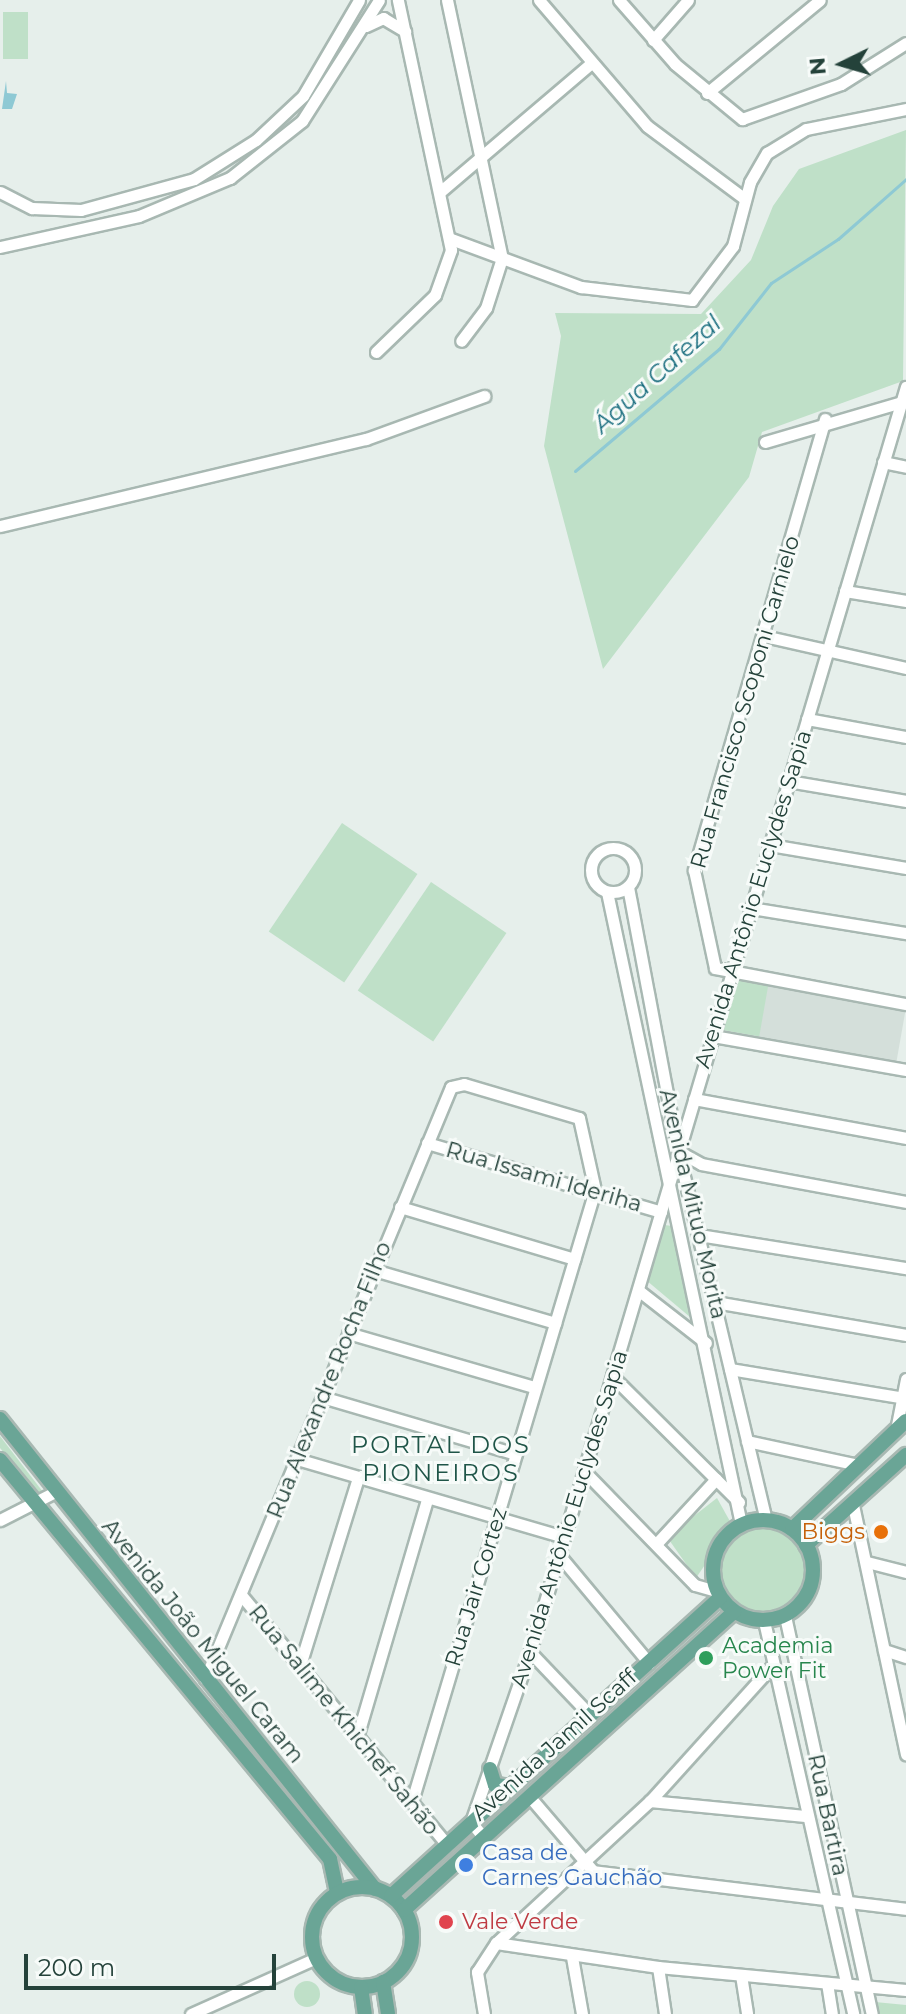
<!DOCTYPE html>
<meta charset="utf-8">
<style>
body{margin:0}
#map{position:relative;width:906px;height:2014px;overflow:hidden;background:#e6efeb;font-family:Montserrat,sans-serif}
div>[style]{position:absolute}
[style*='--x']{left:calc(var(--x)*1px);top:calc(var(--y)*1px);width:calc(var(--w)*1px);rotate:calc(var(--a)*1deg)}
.built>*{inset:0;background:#d4dfda;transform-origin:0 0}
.green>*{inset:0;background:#bfe0c8;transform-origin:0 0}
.round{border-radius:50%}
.water>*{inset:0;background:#8ec9d4}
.stream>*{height:3px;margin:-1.5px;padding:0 1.5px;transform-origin:1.5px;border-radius:1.5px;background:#8ec9d4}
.roads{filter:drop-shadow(2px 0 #a8b8b2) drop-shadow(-2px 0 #a8b8b2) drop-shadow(0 2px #a8b8b2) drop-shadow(0 -2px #a8b8b2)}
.minor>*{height:11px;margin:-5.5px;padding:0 5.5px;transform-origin:5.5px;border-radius:5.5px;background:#fff}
.minor>.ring{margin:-5.5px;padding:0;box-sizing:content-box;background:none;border:11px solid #fff;border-radius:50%}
.major>*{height:14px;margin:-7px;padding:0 7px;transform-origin:7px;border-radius:7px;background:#6aa596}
.major>.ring{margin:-7px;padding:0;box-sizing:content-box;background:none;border:14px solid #6aa596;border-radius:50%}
.dots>*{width:22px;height:22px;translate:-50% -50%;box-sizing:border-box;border:4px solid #f7fbf9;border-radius:50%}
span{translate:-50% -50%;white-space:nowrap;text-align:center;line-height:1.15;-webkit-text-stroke:6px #f7fbf9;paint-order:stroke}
.street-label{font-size:22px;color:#24423a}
.food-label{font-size:22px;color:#c56008}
.right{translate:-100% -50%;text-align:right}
.leisure-label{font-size:22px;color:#27864d}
.left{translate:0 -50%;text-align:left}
.shop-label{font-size:22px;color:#366cbe}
.health-label{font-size:22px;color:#be3a42}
.water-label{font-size:24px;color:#1c6f80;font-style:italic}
.neighbourhood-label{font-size:24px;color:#1f5548;letter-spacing:2px}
.north{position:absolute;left:802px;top:24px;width:80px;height:80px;-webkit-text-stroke:6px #f7fbf9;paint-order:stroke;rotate:265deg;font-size:22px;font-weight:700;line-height:32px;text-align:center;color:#24423a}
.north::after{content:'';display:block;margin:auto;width:28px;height:36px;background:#24423a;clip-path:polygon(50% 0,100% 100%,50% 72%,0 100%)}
.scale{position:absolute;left:24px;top:1954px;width:252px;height:36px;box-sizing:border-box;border:4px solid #24423a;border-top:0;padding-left:10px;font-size:24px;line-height:28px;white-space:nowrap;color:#24423a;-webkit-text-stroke:6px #f7fbf9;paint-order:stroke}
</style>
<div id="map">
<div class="built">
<div style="left:768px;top:984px;width:140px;height:54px;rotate:10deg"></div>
</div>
<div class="green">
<div style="left:3px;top:12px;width:25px;height:47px"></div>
<div style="clip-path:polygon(906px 130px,903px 381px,762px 432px,749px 477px,603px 669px,544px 446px,561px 336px,555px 313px,701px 314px,751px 260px,773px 206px,799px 169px)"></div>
<div style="left:342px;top:823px;width:91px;height:131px;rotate:34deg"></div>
<div style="left:431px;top:882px;width:91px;height:131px;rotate:34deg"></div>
<div style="left:733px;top:978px;width:36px;height:53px;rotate:10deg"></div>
<div style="clip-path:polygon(664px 1225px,673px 1226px,690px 1317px,646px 1280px)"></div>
<div style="clip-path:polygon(0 1436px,43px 1492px,39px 1495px,0 1448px)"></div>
<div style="clip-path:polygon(717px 1498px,732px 1525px,696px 1578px,667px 1537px)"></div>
<div class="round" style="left:718px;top:1522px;width:90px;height:90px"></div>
<div class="round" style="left:294px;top:1981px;width:26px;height:26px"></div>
<div style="clip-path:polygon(875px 2002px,906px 2005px,906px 2014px,878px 2014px)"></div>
</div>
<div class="water">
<div style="clip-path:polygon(6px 81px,7px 93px,17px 94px,12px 109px,2px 109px)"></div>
</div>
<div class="stream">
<div style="--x:575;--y:471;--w:189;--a:-40.3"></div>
<div style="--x:719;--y:349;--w:84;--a:-51.8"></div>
<div style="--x:771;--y:283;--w:80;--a:-33.3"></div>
<div style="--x:838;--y:239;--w:91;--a:-41.4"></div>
</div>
<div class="roads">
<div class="minor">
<div style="--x:447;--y:0;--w:264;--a:78"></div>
<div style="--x:502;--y:258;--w:52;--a:107.7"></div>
<div style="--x:486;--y:308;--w:41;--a:127.1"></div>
<div style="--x:539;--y:0;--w:166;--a:49.4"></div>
<div style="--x:647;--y:126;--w:122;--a:36.7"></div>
<div style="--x:619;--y:0;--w:85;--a:48.8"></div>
<div style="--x:675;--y:64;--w:87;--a:39.4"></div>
<div style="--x:742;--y:119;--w:105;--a:-19.5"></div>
<div style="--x:841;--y:84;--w:77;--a:-32.2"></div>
<div style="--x:366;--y:26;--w:19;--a:-25"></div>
<div style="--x:383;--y:18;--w:26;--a:31"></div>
<div style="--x:653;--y:40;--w:53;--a:-48.8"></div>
<div style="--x:707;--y:93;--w:146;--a:-39.5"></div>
<div style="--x:441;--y:191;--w:193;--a:-40.4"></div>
<div style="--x:0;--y:192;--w:36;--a:27"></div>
<div style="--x:32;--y:208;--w:49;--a:2.3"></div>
<div style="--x:81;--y:210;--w:117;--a:-15.3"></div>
<div style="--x:194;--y:179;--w:73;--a:-32.2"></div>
<div style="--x:256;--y:140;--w:64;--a:-43.1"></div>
<div style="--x:303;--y:96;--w:111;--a:-59.7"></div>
<div style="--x:451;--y:239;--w:139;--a:20.3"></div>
<div style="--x:581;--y:287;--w:112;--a:6.7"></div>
<div style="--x:692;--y:300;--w:68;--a:-52.8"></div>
<div style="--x:733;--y:246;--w:66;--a:-75.1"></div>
<div style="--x:750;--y:182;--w:34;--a:-60"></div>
<div style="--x:767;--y:153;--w:46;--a:-31.6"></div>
<div style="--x:806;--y:129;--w:102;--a:-11.3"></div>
<div style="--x:0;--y:247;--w:142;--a:-12.6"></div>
<div style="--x:139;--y:216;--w:99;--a:-22.7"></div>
<div style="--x:230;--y:178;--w:92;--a:-38.4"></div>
<div style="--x:302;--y:121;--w:143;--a:-57.5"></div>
<div style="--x:376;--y:352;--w:82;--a:-44"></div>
<div style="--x:435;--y:295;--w:48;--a:-70.4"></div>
<div style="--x:451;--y:250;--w:256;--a:-102"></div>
<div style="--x:825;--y:419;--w:470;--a:106.2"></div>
<div style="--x:694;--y:870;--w:100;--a:77.9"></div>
<div style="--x:715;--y:968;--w:194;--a:10.7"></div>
<div style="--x:765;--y:442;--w:146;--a:-16.3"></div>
<div style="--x:883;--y:462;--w:24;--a:12"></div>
<div style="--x:0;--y:526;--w:376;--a:-13.4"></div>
<div style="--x:366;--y:439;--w:126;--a:-20"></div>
<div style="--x:845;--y:591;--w:62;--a:9.3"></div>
<div style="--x:764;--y:636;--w:146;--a:12.7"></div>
<div style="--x:807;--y:719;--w:101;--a:10.3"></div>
<div style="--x:788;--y:781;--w:120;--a:9.6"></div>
<div style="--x:770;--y:845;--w:138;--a:9.6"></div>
<div class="ring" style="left:591px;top:848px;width:33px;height:33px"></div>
<div style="--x:628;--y:887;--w:269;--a:79.3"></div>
<div style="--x:678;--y:1151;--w:378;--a:76.6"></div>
<div style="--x:607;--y:892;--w:646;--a:78.03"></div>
<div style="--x:751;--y:908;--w:157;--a:9.2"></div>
<div style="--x:713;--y:1036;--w:196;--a:10"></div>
<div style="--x:694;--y:1099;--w:216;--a:10.4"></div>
<div style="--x:427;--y:1143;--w:244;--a:16.4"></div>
<div style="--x:678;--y:1151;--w:26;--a:29"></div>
<div style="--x:701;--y:1164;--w:208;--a:10.5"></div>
<div style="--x:400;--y:1207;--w:182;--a:16.6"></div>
<div style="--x:699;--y:1235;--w:210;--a:9.1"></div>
<div style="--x:374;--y:1270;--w:189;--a:16.3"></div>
<div style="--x:638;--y:1290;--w:86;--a:37.9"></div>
<div style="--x:715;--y:1302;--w:194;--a:9.8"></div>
<div style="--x:348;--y:1333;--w:194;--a:16.2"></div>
<div style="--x:730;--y:1369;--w:178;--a:9.4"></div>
<div style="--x:612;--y:1376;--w:179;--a:44.8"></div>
<div style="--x:322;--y:1397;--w:202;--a:16.4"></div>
<div style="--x:896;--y:1430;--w:52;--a:-78.9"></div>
<div style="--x:747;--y:1441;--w:115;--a:12.1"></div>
<div style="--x:297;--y:1459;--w:278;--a:16.3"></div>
<div style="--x:584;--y:1471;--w:159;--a:45.8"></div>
<div style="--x:695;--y:1585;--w:22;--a:16"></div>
<div style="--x:853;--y:1505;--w:255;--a:78"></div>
<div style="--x:0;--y:1520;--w:62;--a:-27"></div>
<div style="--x:657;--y:1543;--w:87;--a:-47.3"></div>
<div style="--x:559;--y:1555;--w:141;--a:50.2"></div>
<div style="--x:867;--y:1562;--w:40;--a:14.4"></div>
<div style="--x:242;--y:1596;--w:323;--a:50.5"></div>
<div style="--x:785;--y:1616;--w:407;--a:77.7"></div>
<div style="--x:764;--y:1621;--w:403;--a:77.2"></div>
<div style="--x:884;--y:1650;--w:23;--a:18"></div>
<div style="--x:530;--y:1652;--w:88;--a:46.4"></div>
<div style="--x:300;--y:1665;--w:196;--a:-72.8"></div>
<div style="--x:205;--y:1679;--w:641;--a:-67.44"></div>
<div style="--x:451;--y:1087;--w:13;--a:-13"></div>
<div style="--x:464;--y:1084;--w:120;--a:16.5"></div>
<div style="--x:579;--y:1118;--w:74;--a:77.5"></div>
<div style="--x:595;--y:1190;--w:638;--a:106.67"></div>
<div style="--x:358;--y:1734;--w:245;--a:-73.6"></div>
<div style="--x:529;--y:1796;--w:99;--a:49.5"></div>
<div style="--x:593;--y:1871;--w:315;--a:6.9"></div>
<div style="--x:650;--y:1801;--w:158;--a:5.5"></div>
<div style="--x:484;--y:1838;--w:21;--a:-129"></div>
<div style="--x:471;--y:1822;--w:180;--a:-70.9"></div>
<div style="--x:530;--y:1652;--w:1320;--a:-73.45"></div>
<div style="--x:496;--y:1943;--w:164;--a:8.4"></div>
<div style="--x:658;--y:1967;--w:249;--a:5.3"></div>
<div style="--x:572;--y:1957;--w:58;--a:80"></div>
<div style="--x:658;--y:1967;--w:48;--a:81.5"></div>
<div style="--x:741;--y:1975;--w:39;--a:81"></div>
<div style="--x:827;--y:1983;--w:31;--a:81"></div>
<div style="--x:191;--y:2014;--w:137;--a:-24.1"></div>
<div style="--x:484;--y:2014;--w:43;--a:-99.5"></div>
<div style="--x:477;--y:1972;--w:35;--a:-57"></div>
<div style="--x:496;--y:1943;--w:209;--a:-42.7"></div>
<div style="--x:650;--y:1801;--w:183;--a:-47.9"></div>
</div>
<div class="major">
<div style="--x:0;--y:1419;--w:601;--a:51.41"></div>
<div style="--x:0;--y:1460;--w:518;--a:50.41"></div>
<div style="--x:330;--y:1859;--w:35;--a:78"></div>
<div class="ring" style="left:713px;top:1520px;width:86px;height:86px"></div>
<div style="--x:792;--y:1529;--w:157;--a:-43.5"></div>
<div style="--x:806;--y:1545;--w:135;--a:-42"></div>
<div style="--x:490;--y:1769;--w:17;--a:73"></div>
<div style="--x:495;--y:1785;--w:17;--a:7"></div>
<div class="ring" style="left:312px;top:1887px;width:86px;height:86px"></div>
<div style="--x:391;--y:1896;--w:444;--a:-42.2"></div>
<div style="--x:404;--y:1910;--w:445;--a:-42.1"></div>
<div style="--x:383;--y:1982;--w:32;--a:81"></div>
<div style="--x:361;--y:1987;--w:27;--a:82"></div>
</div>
</div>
<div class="dots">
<div style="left:881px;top:1532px;background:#e8710a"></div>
<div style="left:706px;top:1658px;background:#2e9e5b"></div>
<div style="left:466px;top:1865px;background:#3f7fe0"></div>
<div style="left:446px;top:1922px;background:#e0444e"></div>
</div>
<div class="street-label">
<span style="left:745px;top:702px;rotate:-74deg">Rua Francisco Scoponi Carnielo</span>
<span style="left:753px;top:899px;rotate:-73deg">Avenida Antônio Euclydes Sapia</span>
<span style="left:544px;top:1177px;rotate:16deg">Rua Issami Ideriha</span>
<span style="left:693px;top:1204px;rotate:77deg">Avenida Mituo Morita</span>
<span style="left:329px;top:1380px;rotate:-68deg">Rua Alexandre Rocha Filho</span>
<span style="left:569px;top:1519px;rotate:-73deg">Avenida Antônio Euclydes Sapia</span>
<span style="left:476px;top:1587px;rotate:-73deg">Rua Jair Cortez</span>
<span style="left:203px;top:1641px;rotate:51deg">Avenida João Miguel Caram</span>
<span style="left:344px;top:1720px;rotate:51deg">Rua Salime Khichef Sahão</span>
<span style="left:554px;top:1745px;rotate:-42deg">Avenida Jamil Scaff</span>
<span style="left:828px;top:1815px;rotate:78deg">Rua Bartira</span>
</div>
<div class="food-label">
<span class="right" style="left:865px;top:1532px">Biggs</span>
</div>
<div class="leisure-label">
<span class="left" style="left:722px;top:1658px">Academia<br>Power Fit</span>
</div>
<div class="shop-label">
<span class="left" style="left:482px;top:1865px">Casa de<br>Carnes Gauchão</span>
</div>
<div class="health-label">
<span class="left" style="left:462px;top:1922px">Vale Verde</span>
</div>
<div class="water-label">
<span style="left:657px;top:374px;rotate:-42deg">Água Cafezal</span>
</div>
<div class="neighbourhood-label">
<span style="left:441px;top:1459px">PORTAL DOS<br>PIONEIROS</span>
</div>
<div class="north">N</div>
<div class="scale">200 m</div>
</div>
